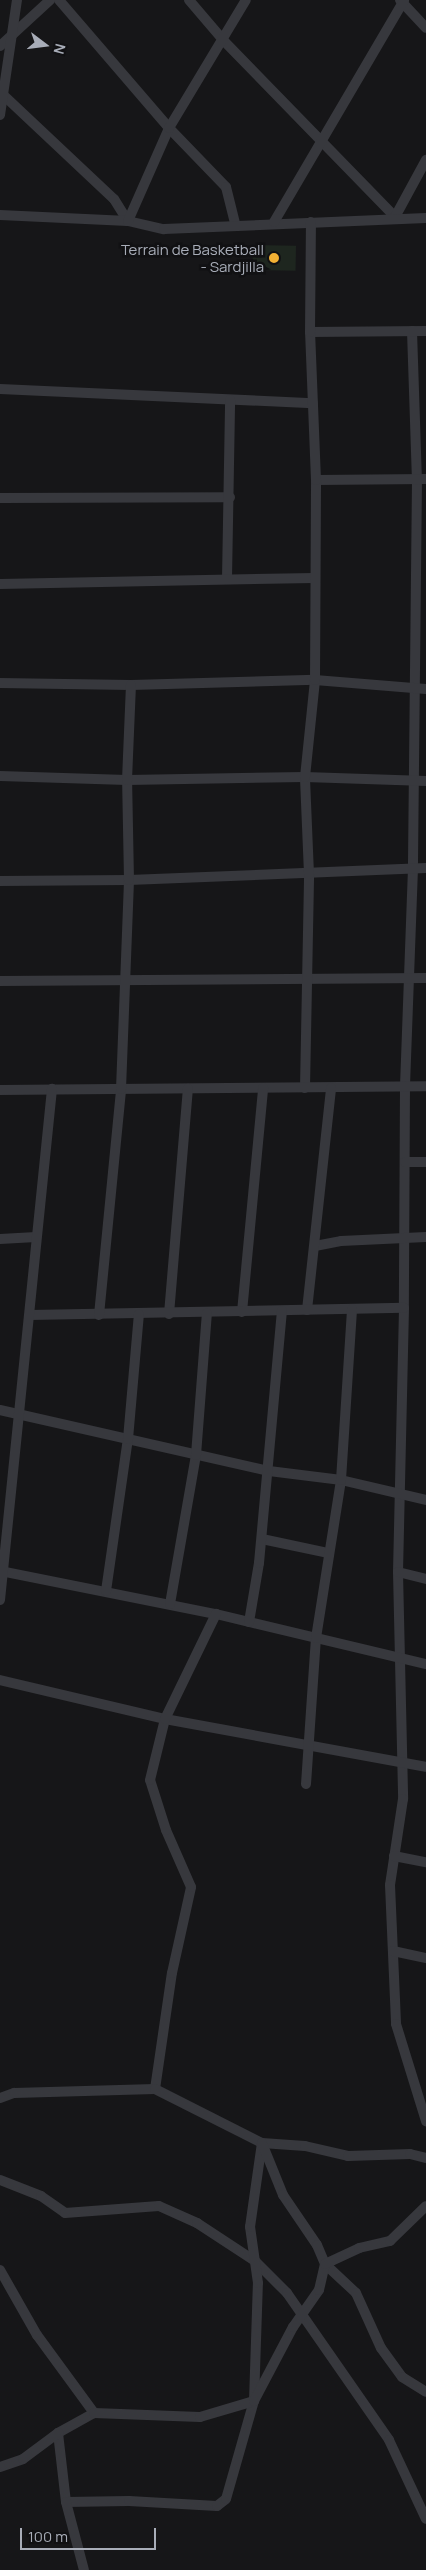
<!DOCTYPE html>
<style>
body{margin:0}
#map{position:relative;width:426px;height:2570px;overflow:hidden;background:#161618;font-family:Manrope,sans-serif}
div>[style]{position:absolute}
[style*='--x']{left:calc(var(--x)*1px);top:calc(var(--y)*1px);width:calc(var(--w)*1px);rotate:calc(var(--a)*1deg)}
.green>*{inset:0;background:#1e261f;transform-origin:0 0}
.minor>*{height:10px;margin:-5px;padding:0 5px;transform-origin:5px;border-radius:5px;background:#37383d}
.dots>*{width:14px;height:14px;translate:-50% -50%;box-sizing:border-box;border:2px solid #111113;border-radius:50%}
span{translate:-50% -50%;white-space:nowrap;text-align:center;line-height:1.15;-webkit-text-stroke:5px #111113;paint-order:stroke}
.poi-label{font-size:15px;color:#a8adb8}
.right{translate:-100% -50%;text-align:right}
.north{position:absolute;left:20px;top:20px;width:50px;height:50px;-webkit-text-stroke:4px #111113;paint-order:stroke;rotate:105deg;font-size:14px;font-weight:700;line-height:20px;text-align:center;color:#a8adb8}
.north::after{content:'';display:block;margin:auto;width:18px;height:22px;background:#a8adb8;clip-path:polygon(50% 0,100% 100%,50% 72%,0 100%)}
.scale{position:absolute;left:20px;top:2528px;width:136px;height:22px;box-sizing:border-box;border:2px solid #a8adb8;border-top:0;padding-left:6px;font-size:15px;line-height:18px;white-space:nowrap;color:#a8adb8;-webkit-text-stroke:4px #111113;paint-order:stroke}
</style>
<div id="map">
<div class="green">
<div style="left:253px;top:245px;width:43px;height:25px;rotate:1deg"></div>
</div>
<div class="minor">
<div style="--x:59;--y:0;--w:169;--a:49.3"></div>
<div style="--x:169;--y:128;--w:82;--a:46"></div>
<div style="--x:226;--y:187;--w:38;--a:76"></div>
<div style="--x:189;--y:0;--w:52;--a:49.6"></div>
<div style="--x:223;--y:40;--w:247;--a:45.8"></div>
<div style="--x:395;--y:217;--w:65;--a:-61.5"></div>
<div style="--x:400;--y:0;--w:38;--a:47"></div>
<div style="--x:0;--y:46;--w:68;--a:-42.6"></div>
<div style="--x:0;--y:92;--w:156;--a:43.2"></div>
<div style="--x:114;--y:199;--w:26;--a:58"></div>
<div style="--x:0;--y:115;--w:116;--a:-81.6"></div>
<div style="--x:0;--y:215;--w:128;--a:2.7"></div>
<div style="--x:128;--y:221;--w:37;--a:13"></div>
<div style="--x:164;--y:229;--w:262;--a:-2.4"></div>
<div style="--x:128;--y:221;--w:102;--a:-66.2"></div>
<div style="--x:169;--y:128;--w:149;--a:-59"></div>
<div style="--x:274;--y:222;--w:257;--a:-59.6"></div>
<div style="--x:412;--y:331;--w:148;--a:88.1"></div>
<div style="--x:417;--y:479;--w:389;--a:90.6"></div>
<div style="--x:413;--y:868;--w:218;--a:92.1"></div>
<div style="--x:405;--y:1086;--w:222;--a:90.3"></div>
<div style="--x:404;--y:1308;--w:264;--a:91.3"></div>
<div style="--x:398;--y:1572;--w:227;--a:88.7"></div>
<div style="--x:403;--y:1799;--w:87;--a:98.6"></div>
<div style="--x:390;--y:1885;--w:139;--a:87.5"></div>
<div style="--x:396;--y:2024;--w:102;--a:72.8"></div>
<div style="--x:310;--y:332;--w:116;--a:-0.5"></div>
<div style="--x:0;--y:389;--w:313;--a:2.6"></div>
<div style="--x:316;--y:480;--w:110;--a:-0.5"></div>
<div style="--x:0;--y:498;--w:230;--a:-0.2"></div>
<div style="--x:227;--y:579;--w:179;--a:-89"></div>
<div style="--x:0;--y:584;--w:314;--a:-1.1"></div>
<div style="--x:0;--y:683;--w:131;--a:0.9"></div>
<div style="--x:131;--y:685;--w:184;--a:-1.6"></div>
<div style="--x:315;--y:680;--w:111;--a:4.6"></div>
<div style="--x:0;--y:776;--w:127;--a:1.8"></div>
<div style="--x:127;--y:780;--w:178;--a:-1"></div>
<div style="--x:305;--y:777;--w:121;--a:1.9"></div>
<div style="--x:0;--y:881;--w:129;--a:-0.4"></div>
<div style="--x:129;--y:880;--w:297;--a:-2.3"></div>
<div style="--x:0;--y:981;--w:426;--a:-0.4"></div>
<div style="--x:305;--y:1088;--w:214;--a:-88.9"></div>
<div style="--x:309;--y:874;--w:97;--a:-92.4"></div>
<div style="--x:305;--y:777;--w:98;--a:-84.1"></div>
<div style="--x:315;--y:680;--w:200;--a:-89.7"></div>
<div style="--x:316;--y:480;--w:148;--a:-92.3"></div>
<div style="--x:310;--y:332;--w:110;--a:-89.5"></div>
<div style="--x:0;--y:1090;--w:426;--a:-0.5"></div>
<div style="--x:405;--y:1162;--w:21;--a:0"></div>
<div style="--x:0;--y:1239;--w:36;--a:-3"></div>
<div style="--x:315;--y:1246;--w:26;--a:-11"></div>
<div style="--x:341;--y:1241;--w:85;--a:-2.7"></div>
<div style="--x:307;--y:1310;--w:223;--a:-83.8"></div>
<div style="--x:242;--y:1312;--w:225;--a:-84.6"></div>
<div style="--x:169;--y:1314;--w:226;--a:-85.2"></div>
<div style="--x:30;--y:1315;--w:374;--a:-1.1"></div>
<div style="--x:99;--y:1315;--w:227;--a:-84.4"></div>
<div style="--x:121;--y:1089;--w:209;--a:-87.8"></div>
<div style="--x:129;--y:880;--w:100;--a:-91.1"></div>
<div style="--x:127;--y:780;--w:95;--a:-87.6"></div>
<div style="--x:0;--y:1410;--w:276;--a:12.8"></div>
<div style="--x:269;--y:1471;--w:73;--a:7.1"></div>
<div style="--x:341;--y:1480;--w:87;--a:13.2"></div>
<div style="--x:262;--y:1539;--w:67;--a:12"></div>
<div style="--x:0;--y:1571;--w:220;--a:11.3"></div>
<div style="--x:216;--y:1614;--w:216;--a:13.4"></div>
<div style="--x:398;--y:1572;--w:29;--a:14"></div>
<div style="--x:106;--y:1591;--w:154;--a:-81.8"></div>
<div style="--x:128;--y:1439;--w:125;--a:-85"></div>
<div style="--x:0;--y:1600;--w:514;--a:-84.19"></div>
<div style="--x:170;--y:1604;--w:151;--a:-80.1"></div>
<div style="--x:196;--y:1455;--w:142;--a:-85.6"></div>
<div style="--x:249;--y:1622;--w:60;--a:-80.4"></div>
<div style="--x:259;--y:1563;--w:253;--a:-84.8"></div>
<div style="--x:0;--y:1680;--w:170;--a:13.3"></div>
<div style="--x:165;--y:1719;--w:265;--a:10.4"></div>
<div style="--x:306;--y:1784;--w:146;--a:-86.1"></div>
<div style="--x:316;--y:1638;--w:160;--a:-81"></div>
<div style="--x:341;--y:1480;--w:171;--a:-86.3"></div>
<div style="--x:394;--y:1856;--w:33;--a:11"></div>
<div style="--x:393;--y:1951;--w:34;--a:12"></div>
<div style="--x:155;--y:2089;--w:117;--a:-81.7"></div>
<div style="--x:172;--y:1973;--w:88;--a:-77.5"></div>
<div style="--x:191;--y:1887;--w:62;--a:-113.7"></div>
<div style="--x:166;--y:1830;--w:52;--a:-107.7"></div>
<div style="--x:150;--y:1780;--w:63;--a:-76.2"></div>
<div style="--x:165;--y:1719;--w:117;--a:-64.1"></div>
<div style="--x:0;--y:2098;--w:15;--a:-20"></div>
<div style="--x:14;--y:2093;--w:141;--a:-1.6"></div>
<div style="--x:155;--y:2089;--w:120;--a:26.8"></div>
<div style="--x:262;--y:2143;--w:43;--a:4"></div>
<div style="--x:305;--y:2146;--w:44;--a:13.1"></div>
<div style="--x:348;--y:2156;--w:62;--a:-1.8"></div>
<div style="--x:410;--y:2154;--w:16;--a:14"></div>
<div style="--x:0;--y:2180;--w:44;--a:21.3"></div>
<div style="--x:41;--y:2196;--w:29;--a:35"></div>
<div style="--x:65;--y:2213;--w:94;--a:-4.3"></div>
<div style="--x:159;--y:2206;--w:42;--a:24.1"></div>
<div style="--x:197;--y:2223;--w:69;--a:33.2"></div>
<div style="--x:255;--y:2261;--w:45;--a:45"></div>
<div style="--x:287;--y:2293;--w:179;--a:55.2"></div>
<div style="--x:389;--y:2440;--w:87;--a:64.9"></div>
<div style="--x:0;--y:2270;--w:75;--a:60.4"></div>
<div style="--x:37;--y:2335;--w:97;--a:53.8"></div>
<div style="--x:94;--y:2413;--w:41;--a:150.9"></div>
<div style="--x:58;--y:2433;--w:69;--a:83.4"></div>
<div style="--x:66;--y:2502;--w:63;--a:-0.9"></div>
<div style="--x:129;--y:2501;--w:88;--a:3.3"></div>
<div style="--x:217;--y:2506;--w:11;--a:-38"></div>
<div style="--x:226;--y:2499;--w:102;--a:-74.1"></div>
<div style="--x:254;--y:2401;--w:118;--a:-88.1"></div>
<div style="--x:258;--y:2283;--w:57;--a:-98.1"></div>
<div style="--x:250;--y:2227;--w:85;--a:-81.9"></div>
<div style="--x:262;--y:2143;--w:56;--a:68"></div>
<div style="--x:283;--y:2195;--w:60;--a:55.8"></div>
<div style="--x:317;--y:2245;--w:21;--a:67"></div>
<div style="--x:325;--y:2264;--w:42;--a:43.1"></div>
<div style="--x:356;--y:2293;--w:60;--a:65.6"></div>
<div style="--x:381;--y:2348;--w:36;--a:54"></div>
<div style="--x:402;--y:2377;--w:28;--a:32"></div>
<div style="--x:94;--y:2413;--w:106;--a:2.2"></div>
<div style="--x:200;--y:2417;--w:56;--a:-16.5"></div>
<div style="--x:254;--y:2401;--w:84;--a:-62.2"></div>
<div style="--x:293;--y:2327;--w:45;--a:-54.9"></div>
<div style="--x:319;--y:2290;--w:27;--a:-77"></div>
<div style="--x:325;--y:2264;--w:38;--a:-25"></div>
<div style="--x:359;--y:2248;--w:32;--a:-13"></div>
<div style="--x:390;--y:2241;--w:50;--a:-44.2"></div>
<div style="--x:0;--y:2467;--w:24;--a:-19"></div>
<div style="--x:23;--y:2459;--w:44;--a:-36.6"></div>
<div style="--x:66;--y:2502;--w:70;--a:75.2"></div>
</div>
<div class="dots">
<div style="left:274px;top:258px;background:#f2b134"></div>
</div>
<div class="poi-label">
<span class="right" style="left:264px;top:258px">Terrain de Basketball<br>- Sardjilla</span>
</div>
<div class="north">N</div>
<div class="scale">100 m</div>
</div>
